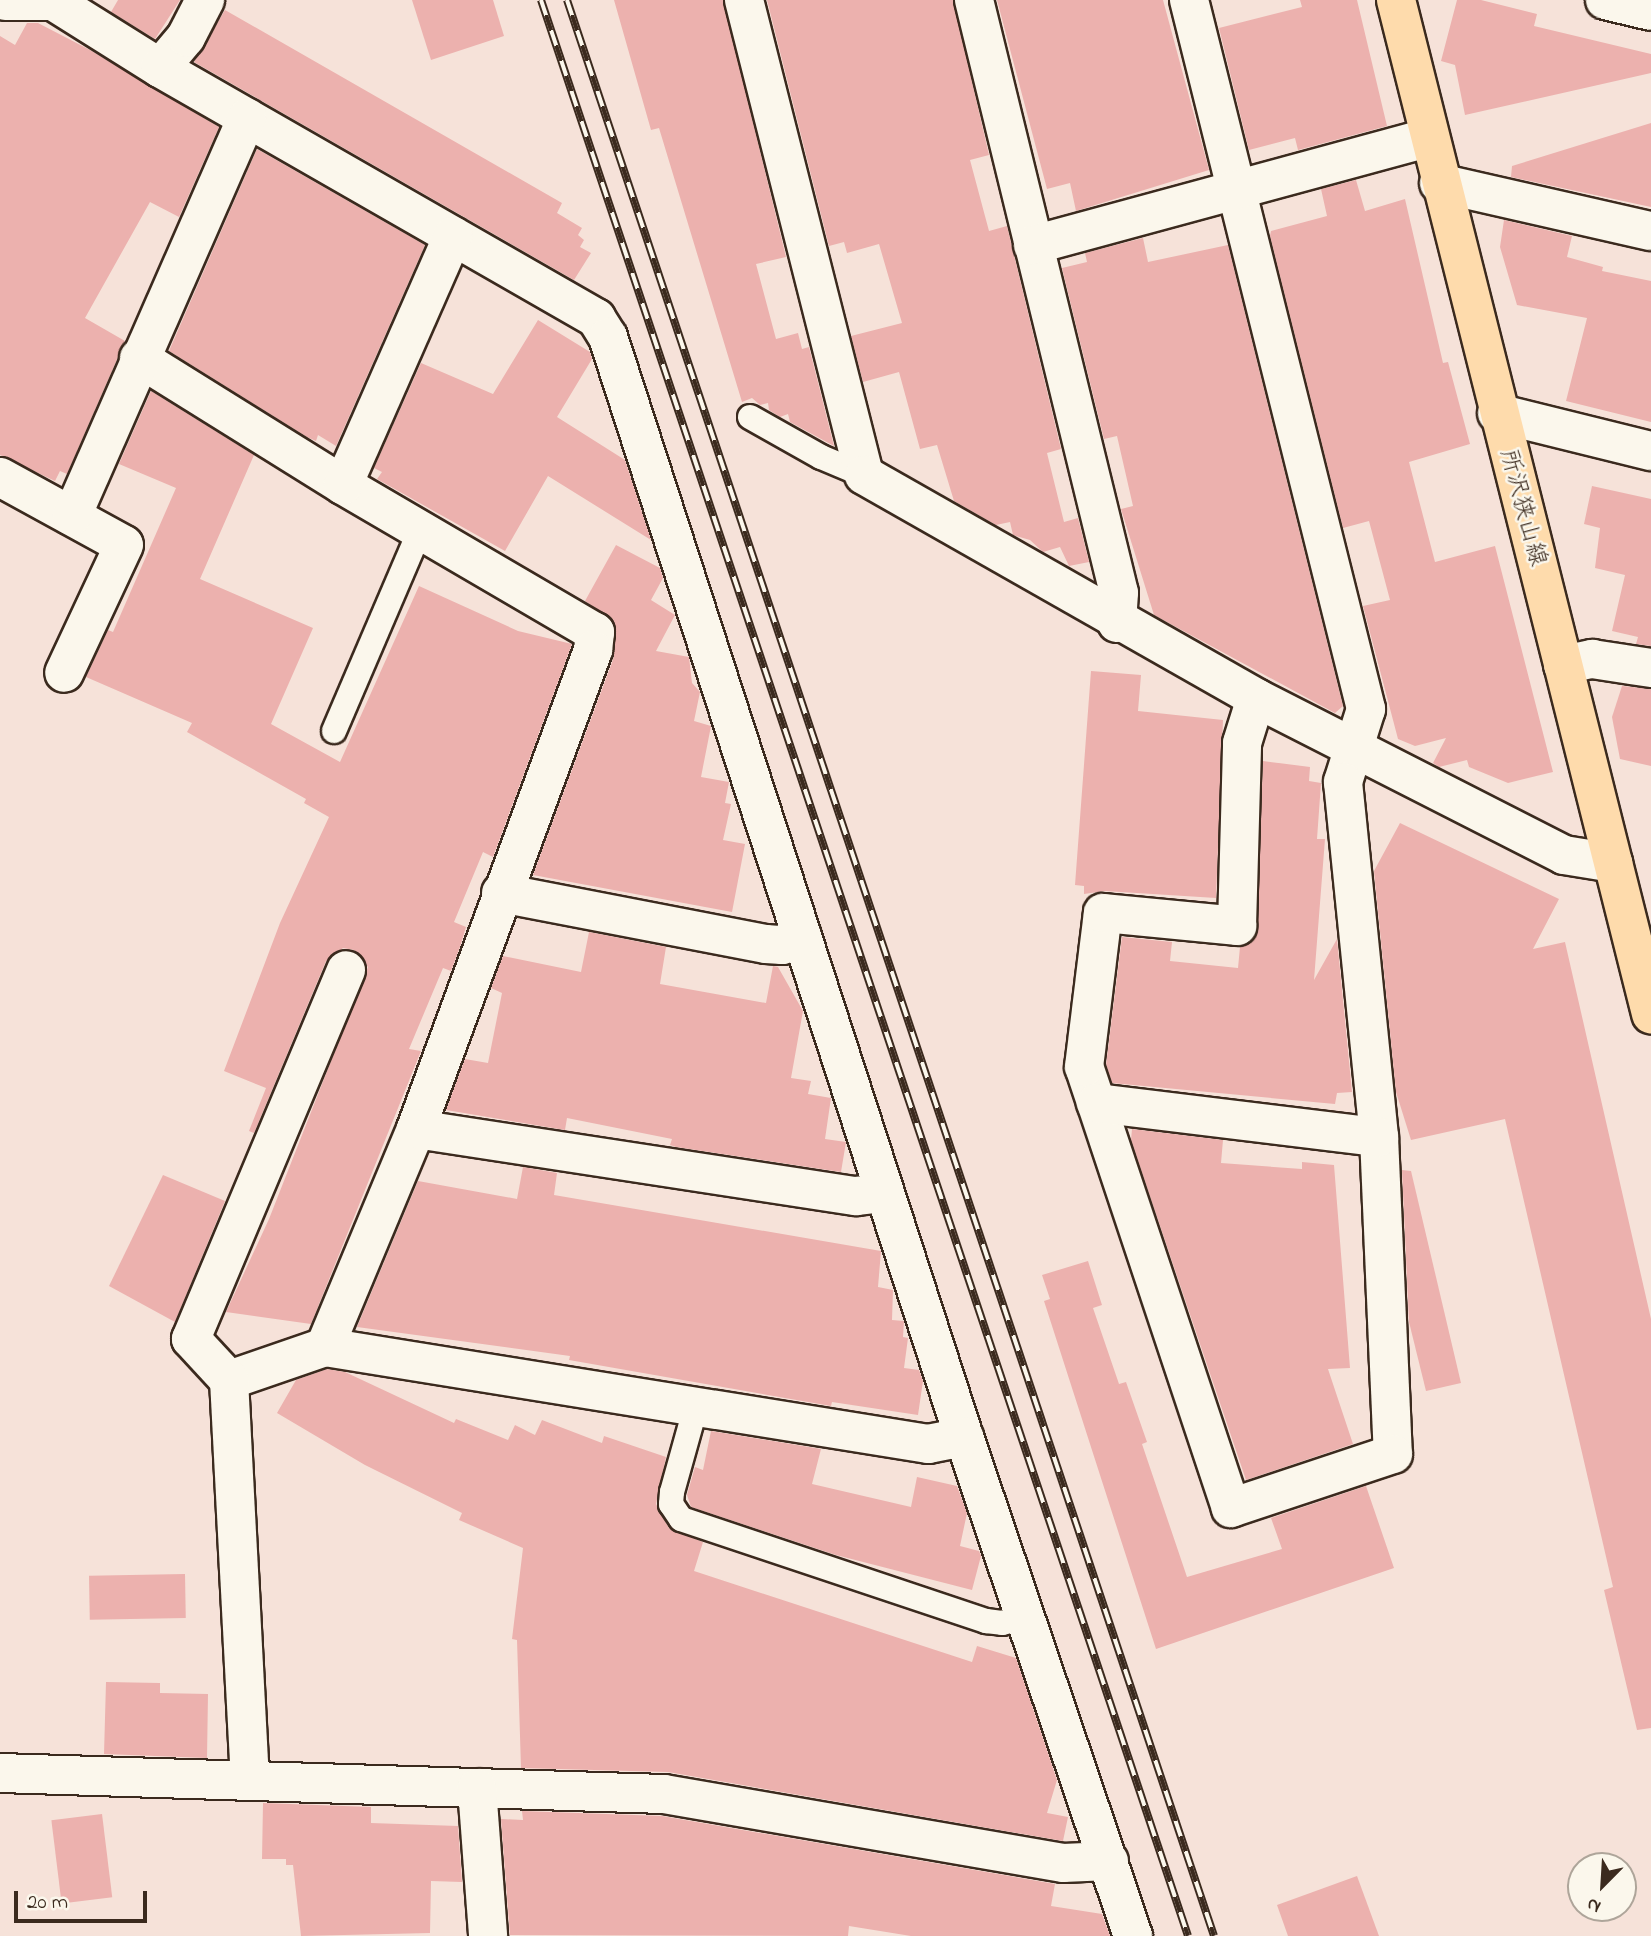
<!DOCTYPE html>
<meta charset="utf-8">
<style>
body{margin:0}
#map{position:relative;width:1651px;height:1936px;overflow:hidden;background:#f6e2d9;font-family:"Indie Flower","Klee One",sans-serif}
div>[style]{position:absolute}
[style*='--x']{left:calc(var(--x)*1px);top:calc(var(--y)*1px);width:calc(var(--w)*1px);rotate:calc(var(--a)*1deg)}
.building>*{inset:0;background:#ecb1ae;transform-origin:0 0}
.roads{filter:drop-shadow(2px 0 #3b2a1e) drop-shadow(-2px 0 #3b2a1e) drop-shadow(0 2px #3b2a1e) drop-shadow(0 -2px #3b2a1e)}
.service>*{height:24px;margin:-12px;padding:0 12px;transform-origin:12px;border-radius:12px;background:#fbf7ec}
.minor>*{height:38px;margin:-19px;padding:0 19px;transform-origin:19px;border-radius:19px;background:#fbf7ec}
.primary>*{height:38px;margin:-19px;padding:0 19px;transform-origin:19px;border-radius:19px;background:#fedbac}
.rail>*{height:8px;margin-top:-4px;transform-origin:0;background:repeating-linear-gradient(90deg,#fbf7ec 0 16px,#3b2a1e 0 32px);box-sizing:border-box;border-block:2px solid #3b2a1e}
span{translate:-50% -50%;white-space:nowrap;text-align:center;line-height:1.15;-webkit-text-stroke:5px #fbf7ec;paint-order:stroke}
.street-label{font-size:24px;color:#3b2a1e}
.north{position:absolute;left:1567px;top:1852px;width:70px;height:70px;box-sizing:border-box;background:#fbf7ec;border:2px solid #aea59a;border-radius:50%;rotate:204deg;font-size:19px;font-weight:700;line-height:28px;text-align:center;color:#3b2a1e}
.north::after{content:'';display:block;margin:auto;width:24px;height:32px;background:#3b2a1e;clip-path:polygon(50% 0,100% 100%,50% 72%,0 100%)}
.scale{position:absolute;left:14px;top:1891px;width:133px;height:32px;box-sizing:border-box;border:4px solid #3b2a1e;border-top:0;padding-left:9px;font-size:21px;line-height:24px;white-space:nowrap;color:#3b2a1e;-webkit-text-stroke:5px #fbf7ec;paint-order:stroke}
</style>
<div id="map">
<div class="building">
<div style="clip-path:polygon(118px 0,180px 0,155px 39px,111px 12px)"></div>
<div style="clip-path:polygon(412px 0,493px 0,504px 36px,431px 60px)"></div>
<div style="clip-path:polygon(614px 0,723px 0,786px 257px,756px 264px,776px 339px,798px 333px,802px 349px,809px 347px,834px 446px,790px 422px,788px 414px,780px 417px,769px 410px,768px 403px,760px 405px,752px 398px,742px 402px,659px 128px,651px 130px)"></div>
<div style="clip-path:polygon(767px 0,953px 0,989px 155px,970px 160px,989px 231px,1007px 226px,1061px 449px,1047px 453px,1064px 522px,1078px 518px,1089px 562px,1069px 566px,1060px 547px,1043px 552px,1030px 540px,1013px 535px,1010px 522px,996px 525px,954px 501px,937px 445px,920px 449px,899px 372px,863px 382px,851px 336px,902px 323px,879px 244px,847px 253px,844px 242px,829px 246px)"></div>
<div style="clip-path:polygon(997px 0,1163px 0,1209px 170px,1076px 211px,1070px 183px,1047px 189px)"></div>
<div style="clip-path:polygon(1300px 0,1357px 0,1387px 126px,1298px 150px,1295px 138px,1249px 150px,1219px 28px,1302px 7px)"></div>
<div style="clip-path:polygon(1457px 0,1481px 0,1537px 14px,1534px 26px,1651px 54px,1651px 73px,1465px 115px,1455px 65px,1441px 61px)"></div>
<div style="clip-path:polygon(225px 10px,562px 203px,557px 213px,582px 228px,578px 235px,584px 240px,580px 247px,591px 253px,574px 280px,194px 62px)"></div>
<div style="clip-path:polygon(27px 23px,38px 23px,90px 50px,219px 127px,179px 217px,150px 202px,85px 318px,125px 341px,67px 474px,60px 471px,55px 481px,0 455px,0 36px,15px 45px)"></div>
<div style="clip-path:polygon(1651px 123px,1651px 207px,1511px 177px,1512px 166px)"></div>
<div style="clip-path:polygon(257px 149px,425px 245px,336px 446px,318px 435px,316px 441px,307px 437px,169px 351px)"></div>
<div style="clip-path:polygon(1356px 180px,1365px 211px,1405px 199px,1443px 363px,1448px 362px,1470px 444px,1409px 462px,1435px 562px,1495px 546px,1553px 772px,1508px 783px,1469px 767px,1467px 760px,1439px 767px,1433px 763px,1446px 738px,1415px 746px,1398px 739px,1363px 606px,1390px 600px,1369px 521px,1343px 528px,1270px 236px,1271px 231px,1327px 216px,1321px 189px)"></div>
<div style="clip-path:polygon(1504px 220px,1572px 236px,1567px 257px,1603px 267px,1602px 271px,1651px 281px,1651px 422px,1566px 401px,1587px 318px,1517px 305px,1500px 247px)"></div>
<div style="clip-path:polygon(1143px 238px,1148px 262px,1228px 245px,1343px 706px,1335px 713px,1154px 615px,1121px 509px,1133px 506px,1117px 436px,1104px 439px,1062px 268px,1087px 262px,1085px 253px)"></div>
<div style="clip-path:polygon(538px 320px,590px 352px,592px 359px,557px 417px,625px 460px,651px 540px,548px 476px,505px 551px,377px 479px,382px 472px,374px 468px,421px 363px,493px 394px)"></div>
<div style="clip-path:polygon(151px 391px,254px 455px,200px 579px,313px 628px,271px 724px,340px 762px,419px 586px,518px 631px,572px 644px,493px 857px,483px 852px,454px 922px,466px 927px,460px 947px,451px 971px,443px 968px,409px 1049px,421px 1051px,311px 1324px,226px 1312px,269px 1219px,368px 967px,354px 950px,343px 948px,326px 961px,254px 1133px,249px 1131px,266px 1088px,224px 1071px,280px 923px,329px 817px,304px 803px,306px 799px,187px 732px,192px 723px,86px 677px,108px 630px,113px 632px,176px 488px,119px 464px)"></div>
<div style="clip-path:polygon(1592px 486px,1651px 499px,1651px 646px,1636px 644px,1638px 637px,1612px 631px,1625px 575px,1595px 568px,1600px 528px,1584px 524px)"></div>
<div style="clip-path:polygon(616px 545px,660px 568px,663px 578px,651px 600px,675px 615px,656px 651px,689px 657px,692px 683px,700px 692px,694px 721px,711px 726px,701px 777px,729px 782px,725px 803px,731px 804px,723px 840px,745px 844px,732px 912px,533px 875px,614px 657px,614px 622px,585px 601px)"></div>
<div style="clip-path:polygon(1091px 671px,1141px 675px,1138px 711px,1223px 720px,1216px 898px,1105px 891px,1084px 894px,1084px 886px,1075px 885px)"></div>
<div style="clip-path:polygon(1622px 686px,1651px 689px,1651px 766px,1620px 759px,1612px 717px)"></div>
<div style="clip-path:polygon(1263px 761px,1310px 767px,1309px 781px,1321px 783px,1317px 839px,1325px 839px,1314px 980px,1337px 939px,1352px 1092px,1337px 1093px,1335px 1104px,1112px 1083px,1106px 1065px,1122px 937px,1172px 942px,1170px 961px,1238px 968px,1240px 947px,1256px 937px)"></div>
<div style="clip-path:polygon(1400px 823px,1559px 899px,1533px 949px,1565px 942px,1651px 1319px,1651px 1728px,1637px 1730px,1604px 1590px,1613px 1587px,1505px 1119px,1411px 1140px,1396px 1092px,1374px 871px)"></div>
<div style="clip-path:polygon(589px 932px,666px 947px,660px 984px,766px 1003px,773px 966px,778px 967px,803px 1011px,791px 1078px,811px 1081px,808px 1094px,831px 1098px,825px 1139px,846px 1142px,841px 1172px,676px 1147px,670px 1145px,672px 1139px,567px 1118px,565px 1130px,446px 1110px,465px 1059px,488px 1063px,502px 993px,491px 988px,503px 956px,581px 972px)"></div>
<div style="clip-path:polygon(1132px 1129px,1223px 1140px,1221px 1163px,1302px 1169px,1302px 1162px,1334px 1165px,1350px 1368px,1328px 1369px,1353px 1444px,1246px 1480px,1131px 1140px)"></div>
<div style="clip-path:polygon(523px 1167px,557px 1173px,554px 1195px,881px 1251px,878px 1287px,893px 1290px,892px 1320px,904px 1321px,903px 1337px,908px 1338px,904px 1368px,919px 1370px,923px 1381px,918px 1415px,832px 1402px,831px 1406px,569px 1360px,570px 1356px,357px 1327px,418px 1181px,517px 1199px)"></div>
<div style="clip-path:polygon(1402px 1170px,1411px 1171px,1461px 1383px,1426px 1391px,1409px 1322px)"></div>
<div style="clip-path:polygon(163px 1175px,225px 1201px,175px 1322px,109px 1286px)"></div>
<div style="clip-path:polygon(1088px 1261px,1102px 1305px,1093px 1308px,1119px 1384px,1126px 1382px,1147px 1442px,1142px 1444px,1187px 1577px,1282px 1549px,1271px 1518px,1366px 1486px,1394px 1568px,1156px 1649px,1044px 1301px,1050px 1299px,1042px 1275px)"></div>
<div style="clip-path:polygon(327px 1369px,345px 1372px,454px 1423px,456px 1419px,508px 1440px,515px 1425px,535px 1435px,542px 1420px,602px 1443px,604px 1436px,666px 1457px,656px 1504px,669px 1528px,703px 1542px,694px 1571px,972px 1662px,977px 1646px,1016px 1658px,1057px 1780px,1047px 1813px,1068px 1817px,1063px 1841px,668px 1772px,521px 1768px,517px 1640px,512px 1639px,523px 1548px,459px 1520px,462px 1513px,365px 1465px,277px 1413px,296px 1380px)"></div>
<div style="clip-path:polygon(711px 1431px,821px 1449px,812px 1484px,911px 1507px,917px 1477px,957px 1486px,967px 1513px,960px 1546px,979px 1551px,981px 1556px,972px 1590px,836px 1555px,691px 1507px,687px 1495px,695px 1467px,703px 1470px)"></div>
<div style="left:185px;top:1574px;width:44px;height:96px;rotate:89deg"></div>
<div style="clip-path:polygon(106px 1682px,160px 1683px,160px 1693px,208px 1694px,207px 1758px,104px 1754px)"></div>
<div style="clip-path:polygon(263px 1803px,371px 1807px,371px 1823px,458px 1826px,462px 1882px,431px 1881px,430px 1933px,301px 1936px,293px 1865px,286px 1865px,286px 1859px,262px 1859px)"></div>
<div style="clip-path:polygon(522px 1811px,662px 1816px,1055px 1884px,1051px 1906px,1102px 1914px,1110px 1936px,911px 1936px,849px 1926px,848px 1936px,510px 1935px,501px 1819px,523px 1820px)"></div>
<div style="left:102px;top:1814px;width:84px;height:51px;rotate:83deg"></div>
<div style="clip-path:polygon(1357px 1876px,1379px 1936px,1288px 1936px,1277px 1905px)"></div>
</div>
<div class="roads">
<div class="service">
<div style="--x:750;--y:417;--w:81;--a:29.4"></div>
<div style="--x:821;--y:457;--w:47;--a:22.7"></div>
<div style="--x:334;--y:731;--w:219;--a:-66.8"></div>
<div style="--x:696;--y:1406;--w:89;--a:105.6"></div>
<div style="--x:672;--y:1492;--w:12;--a:95"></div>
<div style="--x:671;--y:1504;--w:18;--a:56"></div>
<div style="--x:681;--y:1519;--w:322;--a:18.5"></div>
<div style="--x:986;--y:1621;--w:16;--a:7"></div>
<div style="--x:1002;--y:1623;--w:25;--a:-14"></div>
</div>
<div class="minor">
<div style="--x:744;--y:0;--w:490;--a:75.8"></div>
<div style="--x:864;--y:475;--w:451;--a:29.6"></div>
<div style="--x:1256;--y:698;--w:346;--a:27"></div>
<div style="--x:1564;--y:855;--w:50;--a:9.3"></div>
<div style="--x:974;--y:0;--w:610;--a:76.26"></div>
<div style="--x:1119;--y:593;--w:30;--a:94"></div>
<div style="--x:1189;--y:0;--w:731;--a:75.98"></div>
<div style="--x:1366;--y:709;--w:77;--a:107.5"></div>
<div style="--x:1343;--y:782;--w:357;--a:84.2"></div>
<div style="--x:1379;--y:1137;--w:317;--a:87.5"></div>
<div style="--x:1393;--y:1454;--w:171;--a:161.6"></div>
<div style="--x:1231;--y:1508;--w:465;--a:-108.4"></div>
<div style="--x:1084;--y:1067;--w:155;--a:-83"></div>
<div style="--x:1103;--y:913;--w:135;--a:5.5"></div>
<div style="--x:1237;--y:926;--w:183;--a:-88.4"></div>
<div style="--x:1242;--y:743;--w:47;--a:-72.7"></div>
<div style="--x:1605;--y:0;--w:47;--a:13.4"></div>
<div style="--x:5;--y:1;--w:48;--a:0"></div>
<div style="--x:53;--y:1;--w:126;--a:32.1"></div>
<div style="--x:160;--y:68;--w:503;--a:29.83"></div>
<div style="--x:596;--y:318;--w:22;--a:58"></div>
<div style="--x:608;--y:337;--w:1156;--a:72.07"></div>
<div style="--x:964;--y:1437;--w:527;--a:71.29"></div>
<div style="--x:160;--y:68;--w:40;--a:-50"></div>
<div style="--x:186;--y:37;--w:42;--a:-62.8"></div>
<div style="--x:1439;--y:183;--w:217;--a:12.8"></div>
<div style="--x:1033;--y:245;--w:408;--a:-15.2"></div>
<div style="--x:139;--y:358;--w:240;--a:31.9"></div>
<div style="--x:343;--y:485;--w:292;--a:30.3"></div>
<div style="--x:595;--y:632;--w:18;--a:96"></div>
<div style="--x:593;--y:650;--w:511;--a:110.28"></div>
<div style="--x:416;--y:1129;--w:236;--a:112.7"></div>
<div style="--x:325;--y:1347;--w:102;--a:161"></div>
<div style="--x:229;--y:1380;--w:401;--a:87"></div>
<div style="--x:1497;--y:413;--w:159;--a:13.9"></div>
<div style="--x:0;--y:477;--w:141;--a:28.7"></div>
<div style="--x:124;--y:545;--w:141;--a:115.1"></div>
<div style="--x:343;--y:485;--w:272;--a:-66.2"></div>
<div style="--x:72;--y:516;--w:435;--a:-66.3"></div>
<div style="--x:1563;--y:665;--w:30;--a:-12"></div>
<div style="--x:1592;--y:659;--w:60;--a:8.7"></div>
<div style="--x:501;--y:893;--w:270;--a:10.9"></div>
<div style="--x:766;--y:944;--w:16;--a:4"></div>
<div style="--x:782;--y:945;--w:22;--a:-27"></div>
<div style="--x:1096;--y:1103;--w:285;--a:6.9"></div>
<div style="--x:416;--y:1129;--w:445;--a:8.7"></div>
<div style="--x:856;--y:1196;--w:29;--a:-6"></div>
<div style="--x:325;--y:1347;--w:611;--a:9.14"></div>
<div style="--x:928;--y:1444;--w:37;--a:-11"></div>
<div style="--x:229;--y:1380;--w:56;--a:-132.8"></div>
<div style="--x:191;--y:1339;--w:400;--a:-67.2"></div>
<div style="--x:0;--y:1773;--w:664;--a:1.81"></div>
<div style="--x:664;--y:1794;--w:405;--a:9.8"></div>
<div style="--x:1063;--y:1863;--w:46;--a:-2.5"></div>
<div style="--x:477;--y:1788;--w:148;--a:85.7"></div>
</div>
<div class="primary">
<div style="--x:1396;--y:0;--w:1046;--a:75.88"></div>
</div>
</div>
<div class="rail">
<div style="--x:541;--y:0;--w:2041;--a:71.52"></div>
<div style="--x:567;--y:0;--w:2041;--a:71.52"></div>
</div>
<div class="street-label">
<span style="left:1522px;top:508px;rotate:75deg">所沢狭山線</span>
</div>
<div class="north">N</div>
<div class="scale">20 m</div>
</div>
